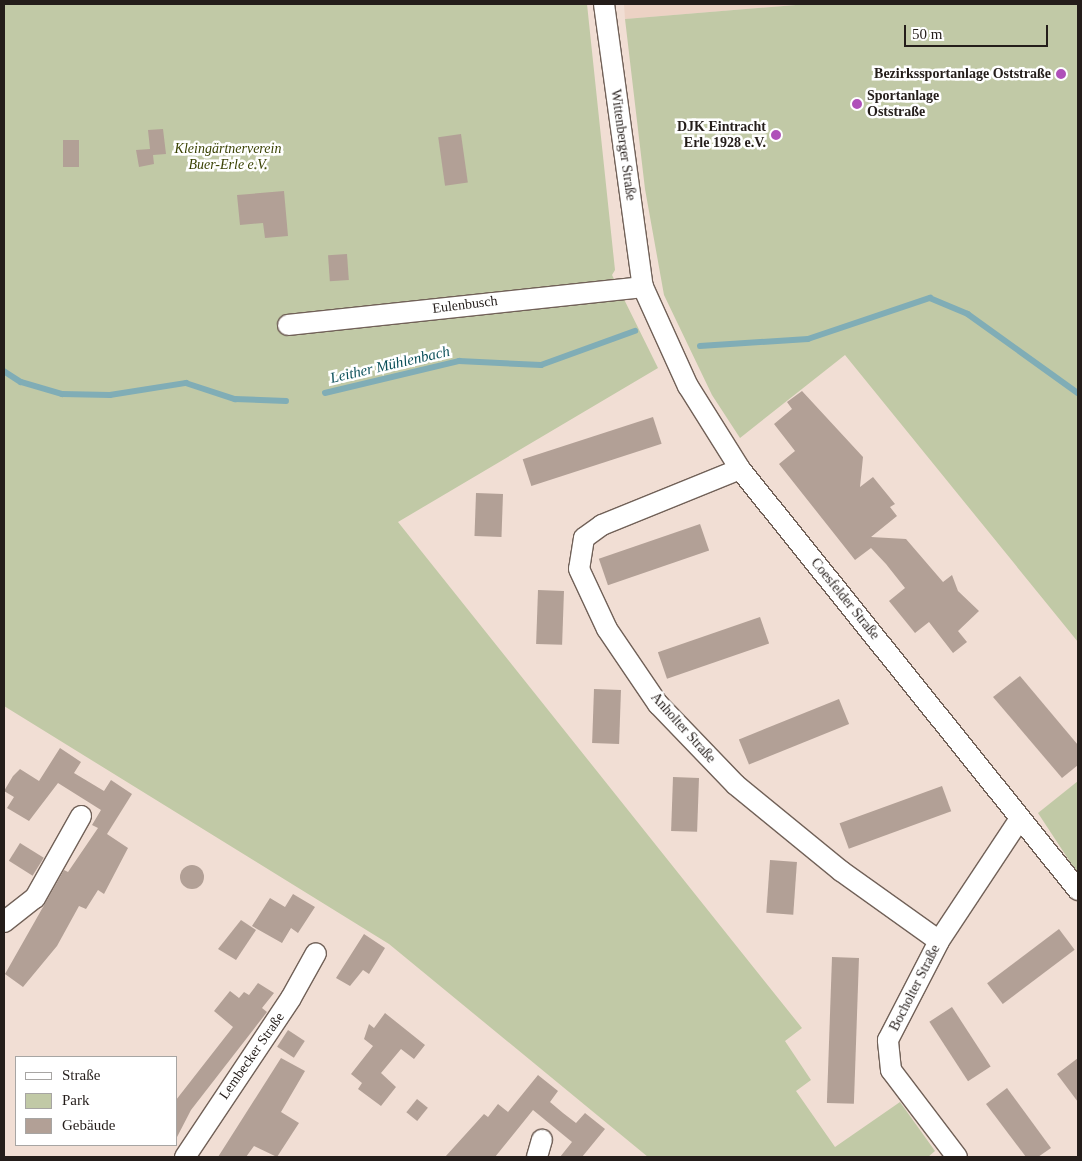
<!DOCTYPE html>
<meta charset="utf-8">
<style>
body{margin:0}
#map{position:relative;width:1082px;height:1161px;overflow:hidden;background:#f1ded4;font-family:Georgia,serif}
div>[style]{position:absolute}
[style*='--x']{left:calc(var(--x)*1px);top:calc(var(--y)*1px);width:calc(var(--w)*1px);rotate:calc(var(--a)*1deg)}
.built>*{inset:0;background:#ecd2c4}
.green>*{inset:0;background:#c1c9a6}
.stream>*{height:5.5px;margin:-2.75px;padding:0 2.75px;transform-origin:2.75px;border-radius:2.75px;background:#80adb6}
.building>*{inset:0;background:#b2a096;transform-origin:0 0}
.round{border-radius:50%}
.roads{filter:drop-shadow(1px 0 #716158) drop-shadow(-1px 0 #716158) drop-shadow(0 1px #716158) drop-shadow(0 -1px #716158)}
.street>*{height:20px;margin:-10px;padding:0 10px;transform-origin:10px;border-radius:10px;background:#fff}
.dots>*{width:14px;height:14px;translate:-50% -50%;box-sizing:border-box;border:2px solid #fff;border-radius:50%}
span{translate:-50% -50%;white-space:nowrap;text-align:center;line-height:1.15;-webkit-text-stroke:5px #fff;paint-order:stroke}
.poi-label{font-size:14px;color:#241d1a;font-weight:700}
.right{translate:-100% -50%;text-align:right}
.left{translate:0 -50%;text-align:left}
.street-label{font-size:14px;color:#241d1a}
.park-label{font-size:14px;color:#3a4203;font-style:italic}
.water-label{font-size:15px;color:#0b4f59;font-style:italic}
.frame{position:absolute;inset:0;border:5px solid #241d1a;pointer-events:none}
.legend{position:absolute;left:15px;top:1056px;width:162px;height:90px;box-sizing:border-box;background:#fff;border:1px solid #a7a5a3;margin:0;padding:6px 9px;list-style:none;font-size:15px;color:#241d1a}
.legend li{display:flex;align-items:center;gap:10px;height:25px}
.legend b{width:25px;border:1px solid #a7a5a3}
.scale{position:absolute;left:904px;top:25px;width:144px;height:22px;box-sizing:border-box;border:2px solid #241d1a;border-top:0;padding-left:6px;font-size:15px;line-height:18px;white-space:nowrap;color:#241d1a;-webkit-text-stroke:4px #fff;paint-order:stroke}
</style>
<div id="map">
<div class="built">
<div style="clip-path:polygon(624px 4px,808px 4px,625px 19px)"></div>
</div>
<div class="green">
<div style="clip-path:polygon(4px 4px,587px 4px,615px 270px,612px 275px,658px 368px,398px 522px,802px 1028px,785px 1041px,811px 1080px,796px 1091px,835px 1147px,900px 1102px,935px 1151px,928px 1157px,648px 1157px,389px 944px,4px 706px)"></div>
<div style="clip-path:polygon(808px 4px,1078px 4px,1078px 642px,845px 355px,740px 438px,712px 395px,664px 295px,645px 189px,625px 19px)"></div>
<div style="clip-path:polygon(1078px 781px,1078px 874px,1038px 813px)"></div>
</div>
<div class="stream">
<div style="--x:700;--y:346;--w:108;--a:-3.7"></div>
<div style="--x:808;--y:339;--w:129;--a:-18.6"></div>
<div style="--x:930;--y:298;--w:41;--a:22.8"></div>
<div style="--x:968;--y:314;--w:135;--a:35.7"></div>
<div style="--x:4;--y:371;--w:20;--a:33"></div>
<div style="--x:21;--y:382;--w:43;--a:16.3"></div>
<div style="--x:62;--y:394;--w:48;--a:1.2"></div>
<div style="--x:110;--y:395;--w:77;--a:-9"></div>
<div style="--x:186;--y:383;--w:52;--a:18.1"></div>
<div style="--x:235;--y:399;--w:51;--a:2.2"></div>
<div style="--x:325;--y:393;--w:138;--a:-13.4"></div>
<div style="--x:459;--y:361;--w:82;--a:2.8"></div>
<div style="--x:541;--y:365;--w:100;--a:-19.9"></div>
</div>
<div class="building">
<div style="clip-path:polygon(163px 129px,166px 154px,153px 155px,154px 164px,139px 167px,136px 150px,150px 149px,148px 130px)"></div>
<div style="left:461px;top:134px;width:49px;height:23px;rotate:82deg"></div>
<div style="left:79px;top:140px;width:27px;height:16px;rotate:90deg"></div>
<div style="clip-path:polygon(284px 191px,288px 236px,265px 238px,263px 223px,240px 225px,237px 195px)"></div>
<div style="left:347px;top:254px;width:26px;height:19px;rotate:86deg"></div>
<div style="clip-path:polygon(802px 391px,863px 457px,860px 487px,873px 477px,895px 504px,890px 507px,897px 516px,871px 537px,906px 539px,943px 582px,952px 575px,958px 591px,979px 611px,958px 631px,967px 642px,953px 653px,929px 622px,915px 633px,889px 601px,905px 588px,886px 564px,871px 548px,855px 560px,779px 464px,795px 451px,774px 424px,792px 409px,787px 402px)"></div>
<div style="left:653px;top:417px;width:28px;height:137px;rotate:72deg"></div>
<div style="left:476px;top:493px;width:27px;height:43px;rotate:2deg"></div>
<div style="left:700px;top:524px;width:28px;height:107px;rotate:71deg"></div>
<div style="left:538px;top:590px;width:26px;height:54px;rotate:2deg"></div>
<div style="left:760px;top:617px;width:28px;height:108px;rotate:71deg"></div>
<div style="clip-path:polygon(1020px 676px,1078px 745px,1078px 765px,1062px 778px,993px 697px)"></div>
<div style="left:594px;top:689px;width:27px;height:54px;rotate:2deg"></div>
<div style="left:839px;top:699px;width:27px;height:108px;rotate:68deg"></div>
<div style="clip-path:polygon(60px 748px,81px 762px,74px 773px,104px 791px,111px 780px,132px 794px,107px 834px,128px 848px,104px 894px,98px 890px,86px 909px,79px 906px,57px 946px,23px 987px,5px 974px,64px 870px,68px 872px,98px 828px,92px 825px,101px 810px,58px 783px,29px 821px,7px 808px,14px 797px,4px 791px,13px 776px,20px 769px,39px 781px)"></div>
<div style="left:673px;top:777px;width:26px;height:54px;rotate:2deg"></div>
<div style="left:942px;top:786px;width:27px;height:109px;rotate:70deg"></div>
<div style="left:20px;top:843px;width:28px;height:21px;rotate:32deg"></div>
<div style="left:770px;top:860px;width:27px;height:53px;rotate:4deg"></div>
<div class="round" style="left:180px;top:865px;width:24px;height:24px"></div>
<div style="clip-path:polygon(293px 894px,315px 907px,298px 933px,291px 928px,282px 943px,252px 926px,270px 898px,285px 907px)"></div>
<div style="clip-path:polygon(241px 920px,256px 930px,236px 960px,218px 949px)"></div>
<div style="left:1059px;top:929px;width:26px;height:90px;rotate:53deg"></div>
<div style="clip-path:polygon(364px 934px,385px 948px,369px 974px,363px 970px,350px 986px,336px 978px)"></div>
<div style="left:832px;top:957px;width:27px;height:146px;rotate:2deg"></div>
<div style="clip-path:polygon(258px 983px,274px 993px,262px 1008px,267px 1012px,191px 1110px,176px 1139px,176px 1100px,233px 1027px,214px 1011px,230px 991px,239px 998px,244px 992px,249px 995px)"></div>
<div style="left:952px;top:1007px;width:71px;height:27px;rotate:57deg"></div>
<div style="clip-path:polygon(385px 1013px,425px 1045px,414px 1059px,401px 1049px,381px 1073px,396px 1087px,381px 1106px,358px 1089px,362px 1083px,351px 1074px,373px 1046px,364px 1039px,369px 1024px,374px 1028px)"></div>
<div style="left:288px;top:1030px;width:20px;height:20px;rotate:33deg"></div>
<div style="clip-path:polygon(281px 1058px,305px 1071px,281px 1112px,299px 1123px,277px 1157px,254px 1146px,246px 1157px,218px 1157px)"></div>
<div style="clip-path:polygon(1078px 1058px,1078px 1102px,1057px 1074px)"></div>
<div style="clip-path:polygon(538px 1075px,558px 1091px,550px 1102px,563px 1113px,576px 1123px,585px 1113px,605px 1129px,582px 1157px,560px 1157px,572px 1142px,533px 1110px,495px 1157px,445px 1157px,484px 1114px,488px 1117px,498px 1104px,508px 1112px)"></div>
<div style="clip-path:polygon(1007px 1088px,1051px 1148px,1038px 1157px,1026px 1157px,986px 1104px)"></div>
<div style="left:417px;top:1099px;width:14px;height:17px;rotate:39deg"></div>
</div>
<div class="roads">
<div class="street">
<div style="--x:604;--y:4;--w:286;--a:82.2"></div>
<div style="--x:643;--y:287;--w:109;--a:65.6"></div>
<div style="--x:688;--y:386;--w:98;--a:57.9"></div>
<div style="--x:740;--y:469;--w:540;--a:51.24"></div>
<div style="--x:288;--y:325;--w:357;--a:-6.1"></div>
<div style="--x:740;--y:469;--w:149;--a:157.9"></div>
<div style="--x:602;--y:525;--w:22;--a:144"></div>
<div style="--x:584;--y:538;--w:31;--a:99"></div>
<div style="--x:579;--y:569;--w:66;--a:65"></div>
<div style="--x:607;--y:629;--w:91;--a:55.8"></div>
<div style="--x:658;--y:704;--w:112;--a:46.1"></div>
<div style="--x:736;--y:785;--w:136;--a:39.3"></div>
<div style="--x:841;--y:871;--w:120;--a:35.5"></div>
<div style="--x:4;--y:922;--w:39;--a:-38"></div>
<div style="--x:35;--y:898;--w:94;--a:-60.7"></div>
<div style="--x:185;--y:1157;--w:191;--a:-56.3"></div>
<div style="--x:291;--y:998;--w:51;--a:-60.9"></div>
<div style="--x:537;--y:1157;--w:18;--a:-74"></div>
<div style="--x:957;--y:1157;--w:109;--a:-127.2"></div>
<div style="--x:891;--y:1070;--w:30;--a:-96"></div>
<div style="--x:888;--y:1040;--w:111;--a:-62.7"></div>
<div style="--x:939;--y:941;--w:145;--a:-56.5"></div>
</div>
</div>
<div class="dots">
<div style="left:1061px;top:74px;background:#af50b9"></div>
<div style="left:857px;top:104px;background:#af50b9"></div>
<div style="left:776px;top:135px;background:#af50b9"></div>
</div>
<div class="poi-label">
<span class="right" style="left:1051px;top:74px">Bezirkssportanlage Oststraße</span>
<span class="left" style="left:867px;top:104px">Sportanlage<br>Oststraße</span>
<span class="right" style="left:766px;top:135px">DJK Eintracht<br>Erle 1928 e.V.</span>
</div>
<div class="street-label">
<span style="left:623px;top:145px;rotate:82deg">Wittenberger Straße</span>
<span style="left:465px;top:305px;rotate:-7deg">Eulenbusch</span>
<span style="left:845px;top:599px;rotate:51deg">Coesfelder Straße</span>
<span style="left:683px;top:728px;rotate:48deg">Anholter Straße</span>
<span style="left:915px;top:988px;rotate:-63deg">Bocholter Straße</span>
<span style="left:252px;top:1056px;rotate:-55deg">Lembecker Straße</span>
</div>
<div class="park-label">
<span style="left:228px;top:157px">Kleingärtnerverein<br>Buer-Erle e.V.</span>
</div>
<div class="water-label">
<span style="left:390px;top:365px;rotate:-13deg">Leither Mühlenbach</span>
</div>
<div class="frame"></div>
<ul class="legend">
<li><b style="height:6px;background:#fff"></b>Straße</li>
<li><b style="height:14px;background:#c1c9a6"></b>Park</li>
<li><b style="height:14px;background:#b2a096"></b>Gebäude</li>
</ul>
<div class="scale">50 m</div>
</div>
